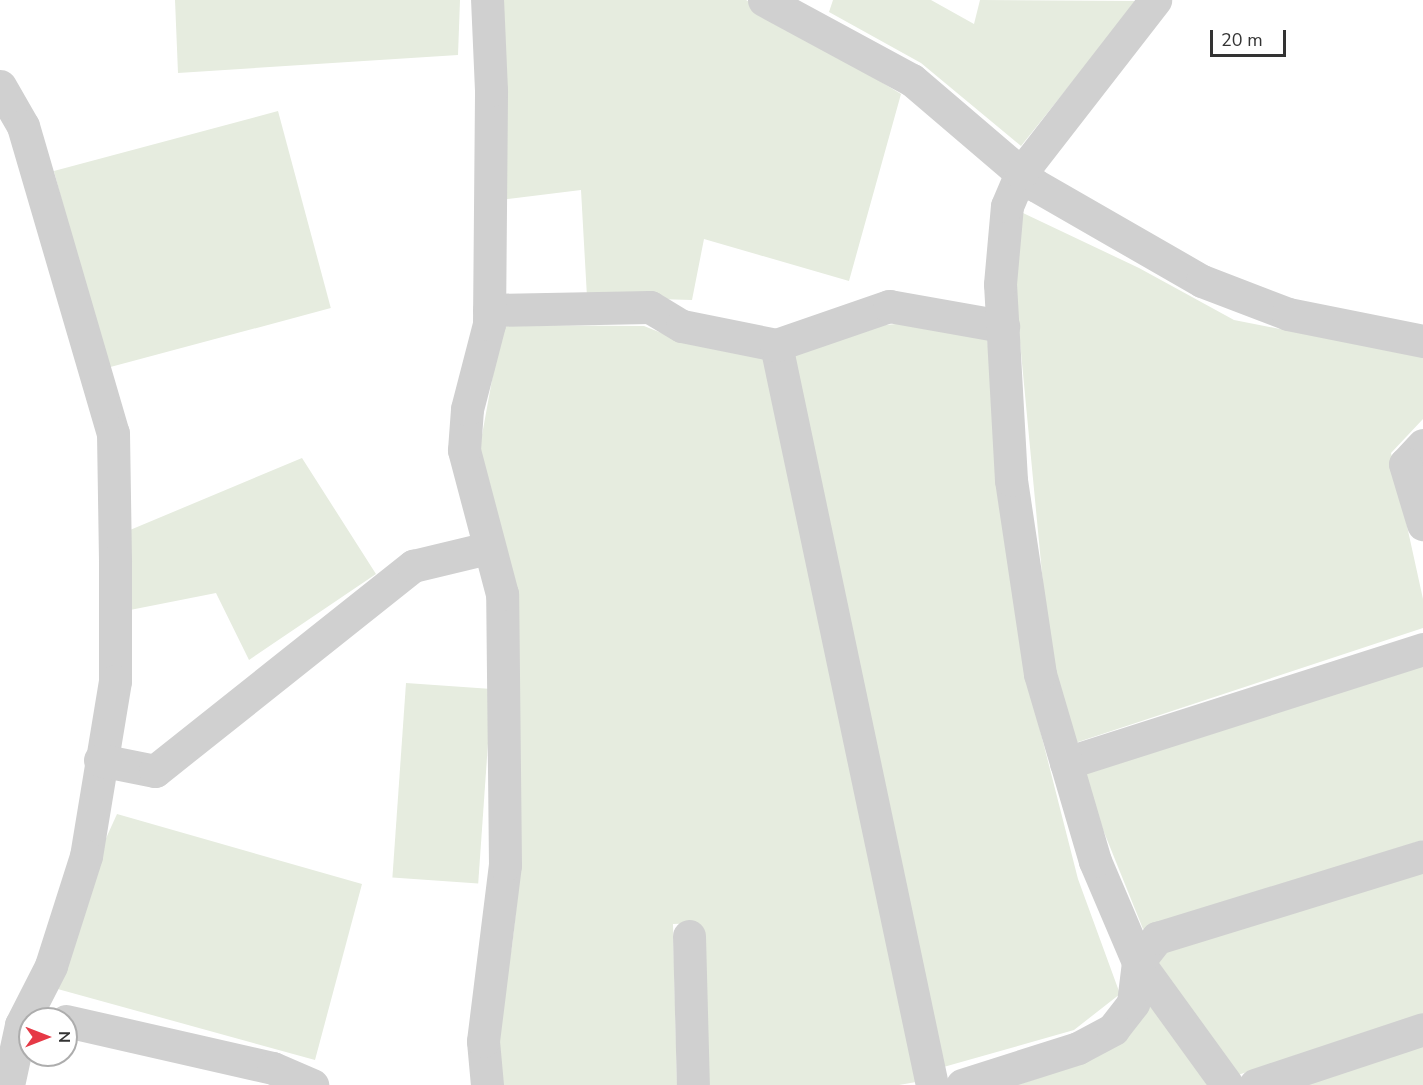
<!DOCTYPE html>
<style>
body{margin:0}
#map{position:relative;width:1423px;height:1085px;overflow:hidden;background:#fff;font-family:"Nunito Sans",sans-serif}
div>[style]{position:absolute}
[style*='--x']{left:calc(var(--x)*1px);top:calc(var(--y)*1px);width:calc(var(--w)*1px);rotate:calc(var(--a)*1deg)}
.green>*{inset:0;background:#e6ecdf;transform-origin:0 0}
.minor>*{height:33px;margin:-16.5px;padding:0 16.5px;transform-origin:16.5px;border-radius:16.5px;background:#d0d0d0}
span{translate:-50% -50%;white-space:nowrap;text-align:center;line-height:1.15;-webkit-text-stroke:6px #fff;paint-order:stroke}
.north{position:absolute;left:18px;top:1007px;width:60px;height:60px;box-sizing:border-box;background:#fff;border:2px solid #adadad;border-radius:50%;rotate:90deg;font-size:16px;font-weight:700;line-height:24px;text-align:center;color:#333}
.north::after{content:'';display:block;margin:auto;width:21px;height:27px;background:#e63946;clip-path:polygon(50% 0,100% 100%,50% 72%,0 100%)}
.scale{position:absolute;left:1210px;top:30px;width:76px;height:27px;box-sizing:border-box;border:3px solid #333;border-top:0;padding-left:8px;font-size:18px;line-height:21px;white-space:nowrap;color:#333;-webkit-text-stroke:4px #fff;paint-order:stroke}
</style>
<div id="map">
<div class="green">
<div style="clip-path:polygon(175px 0,460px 0,458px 55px,178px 73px)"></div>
<div style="clip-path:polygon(498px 0,746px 0,901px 94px,849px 281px,704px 239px,692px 300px,587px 297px,581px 190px,507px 199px)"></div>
<div style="clip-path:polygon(833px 0,931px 0,974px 24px,980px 0,1137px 1px,1021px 146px,921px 63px,829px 12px)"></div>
<div style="left:278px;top:111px;width:204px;height:232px;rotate:75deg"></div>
<div style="clip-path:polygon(1023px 213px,1139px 268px,1234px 320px,1423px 357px,1423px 419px,1391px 453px,1423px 599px,1423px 628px,1075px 743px,1051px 668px,1014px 279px)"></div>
<div style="clip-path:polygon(907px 323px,987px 338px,1026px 675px,1078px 879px,1120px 994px,1074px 1030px,940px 1068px,791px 357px,864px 327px)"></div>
<div style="clip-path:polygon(502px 325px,644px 326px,684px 342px,768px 355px,916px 1082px,899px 1085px,708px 1085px,698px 923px,673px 924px,677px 1085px,497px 1085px,496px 1033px,512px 946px,521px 865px,480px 446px)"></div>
<div style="clip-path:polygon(302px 458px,376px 574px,249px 660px,216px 593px,130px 610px,130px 530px)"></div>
<div style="clip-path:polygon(1423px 663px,1423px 840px,1143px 929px,1079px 770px)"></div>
<div style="left:406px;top:683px;width:86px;height:195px;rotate:4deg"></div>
<div style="clip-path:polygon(117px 814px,362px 884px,315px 1060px,54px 988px,98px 856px)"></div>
<div style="clip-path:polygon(1423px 866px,1423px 1014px,1238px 1075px,1154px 963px,1160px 950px)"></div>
<div style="clip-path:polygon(1148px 996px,1211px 1085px,1017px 1085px,1089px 1061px,1126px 1039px)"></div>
<div style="clip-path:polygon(1423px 1041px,1423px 1085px,1297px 1085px)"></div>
</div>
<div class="minor">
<div style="--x:764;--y:0;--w:168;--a:28.4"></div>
<div style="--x:912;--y:80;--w:162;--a:40.5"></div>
<div style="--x:1035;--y:185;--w:193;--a:29.9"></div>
<div style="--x:1202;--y:281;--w:92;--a:21"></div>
<div style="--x:1288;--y:314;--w:138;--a:11.3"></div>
<div style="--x:0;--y:86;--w:46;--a:60.1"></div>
<div style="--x:23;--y:126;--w:320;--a:73.7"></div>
<div style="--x:113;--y:433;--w:128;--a:89.1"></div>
<div style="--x:115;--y:561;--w:120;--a:90"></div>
<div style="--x:115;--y:681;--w:177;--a:99.4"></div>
<div style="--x:86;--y:856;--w:115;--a:107.7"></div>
<div style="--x:51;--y:966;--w:66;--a:117"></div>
<div style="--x:21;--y:1025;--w:61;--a:102.2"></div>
<div style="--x:489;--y:310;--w:161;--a:-1.1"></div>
<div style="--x:650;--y:307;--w:37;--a:31"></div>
<div style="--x:682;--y:326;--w:96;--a:11.4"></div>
<div style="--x:776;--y:345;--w:756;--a:78.1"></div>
<div style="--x:776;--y:345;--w:120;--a:-19"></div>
<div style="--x:889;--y:306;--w:116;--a:10"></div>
<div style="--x:1423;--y:445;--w:26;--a:133"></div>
<div style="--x:1405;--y:464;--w:63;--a:73.3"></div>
<div style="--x:100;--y:760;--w:56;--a:11.3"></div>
<div style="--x:155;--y:771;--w:330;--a:-38.5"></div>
<div style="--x:413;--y:566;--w:77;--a:-13.5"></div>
<div style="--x:1066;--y:763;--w:375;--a:-17.7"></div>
<div style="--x:689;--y:936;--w:149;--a:88.5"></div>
<div style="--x:66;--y:1021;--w:212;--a:12.8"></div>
<div style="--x:273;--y:1068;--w:43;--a:23.6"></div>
<div style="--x:487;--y:1085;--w:44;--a:-95.2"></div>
<div style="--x:483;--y:1041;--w:177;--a:-82.9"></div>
<div style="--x:505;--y:865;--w:271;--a:-90.6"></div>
<div style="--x:502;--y:594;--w:149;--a:-104.8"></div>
<div style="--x:464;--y:450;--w:41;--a:-85.8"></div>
<div style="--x:467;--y:409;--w:88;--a:-75.5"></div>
<div style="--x:489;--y:324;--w:234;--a:-89.5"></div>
<div style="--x:491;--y:90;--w:90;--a:-92.5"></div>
<div style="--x:962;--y:1085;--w:122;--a:-17.7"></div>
<div style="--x:1078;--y:1048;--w:40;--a:-28"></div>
<div style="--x:1113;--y:1029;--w:33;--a:-52"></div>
<div style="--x:1133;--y:1003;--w:41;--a:-83"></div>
<div style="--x:1138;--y:962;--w:110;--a:-113.1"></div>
<div style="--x:1095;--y:861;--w:195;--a:-106.4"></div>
<div style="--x:1040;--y:674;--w:196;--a:-98.5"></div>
<div style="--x:1011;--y:480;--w:196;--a:-93.2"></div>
<div style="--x:1000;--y:284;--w:78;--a:-84.9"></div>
<div style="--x:1007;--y:206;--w:36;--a:-67"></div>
<div style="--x:1021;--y:173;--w:219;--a:-52.2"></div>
<div style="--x:1227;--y:1085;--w:152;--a:-125.9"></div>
<div style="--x:1138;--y:962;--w:31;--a:-52"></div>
<div style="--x:1157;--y:938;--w:278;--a:-17.1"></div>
<div style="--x:1255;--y:1085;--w:177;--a:-18.4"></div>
</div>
<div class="north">N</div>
<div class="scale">20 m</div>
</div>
